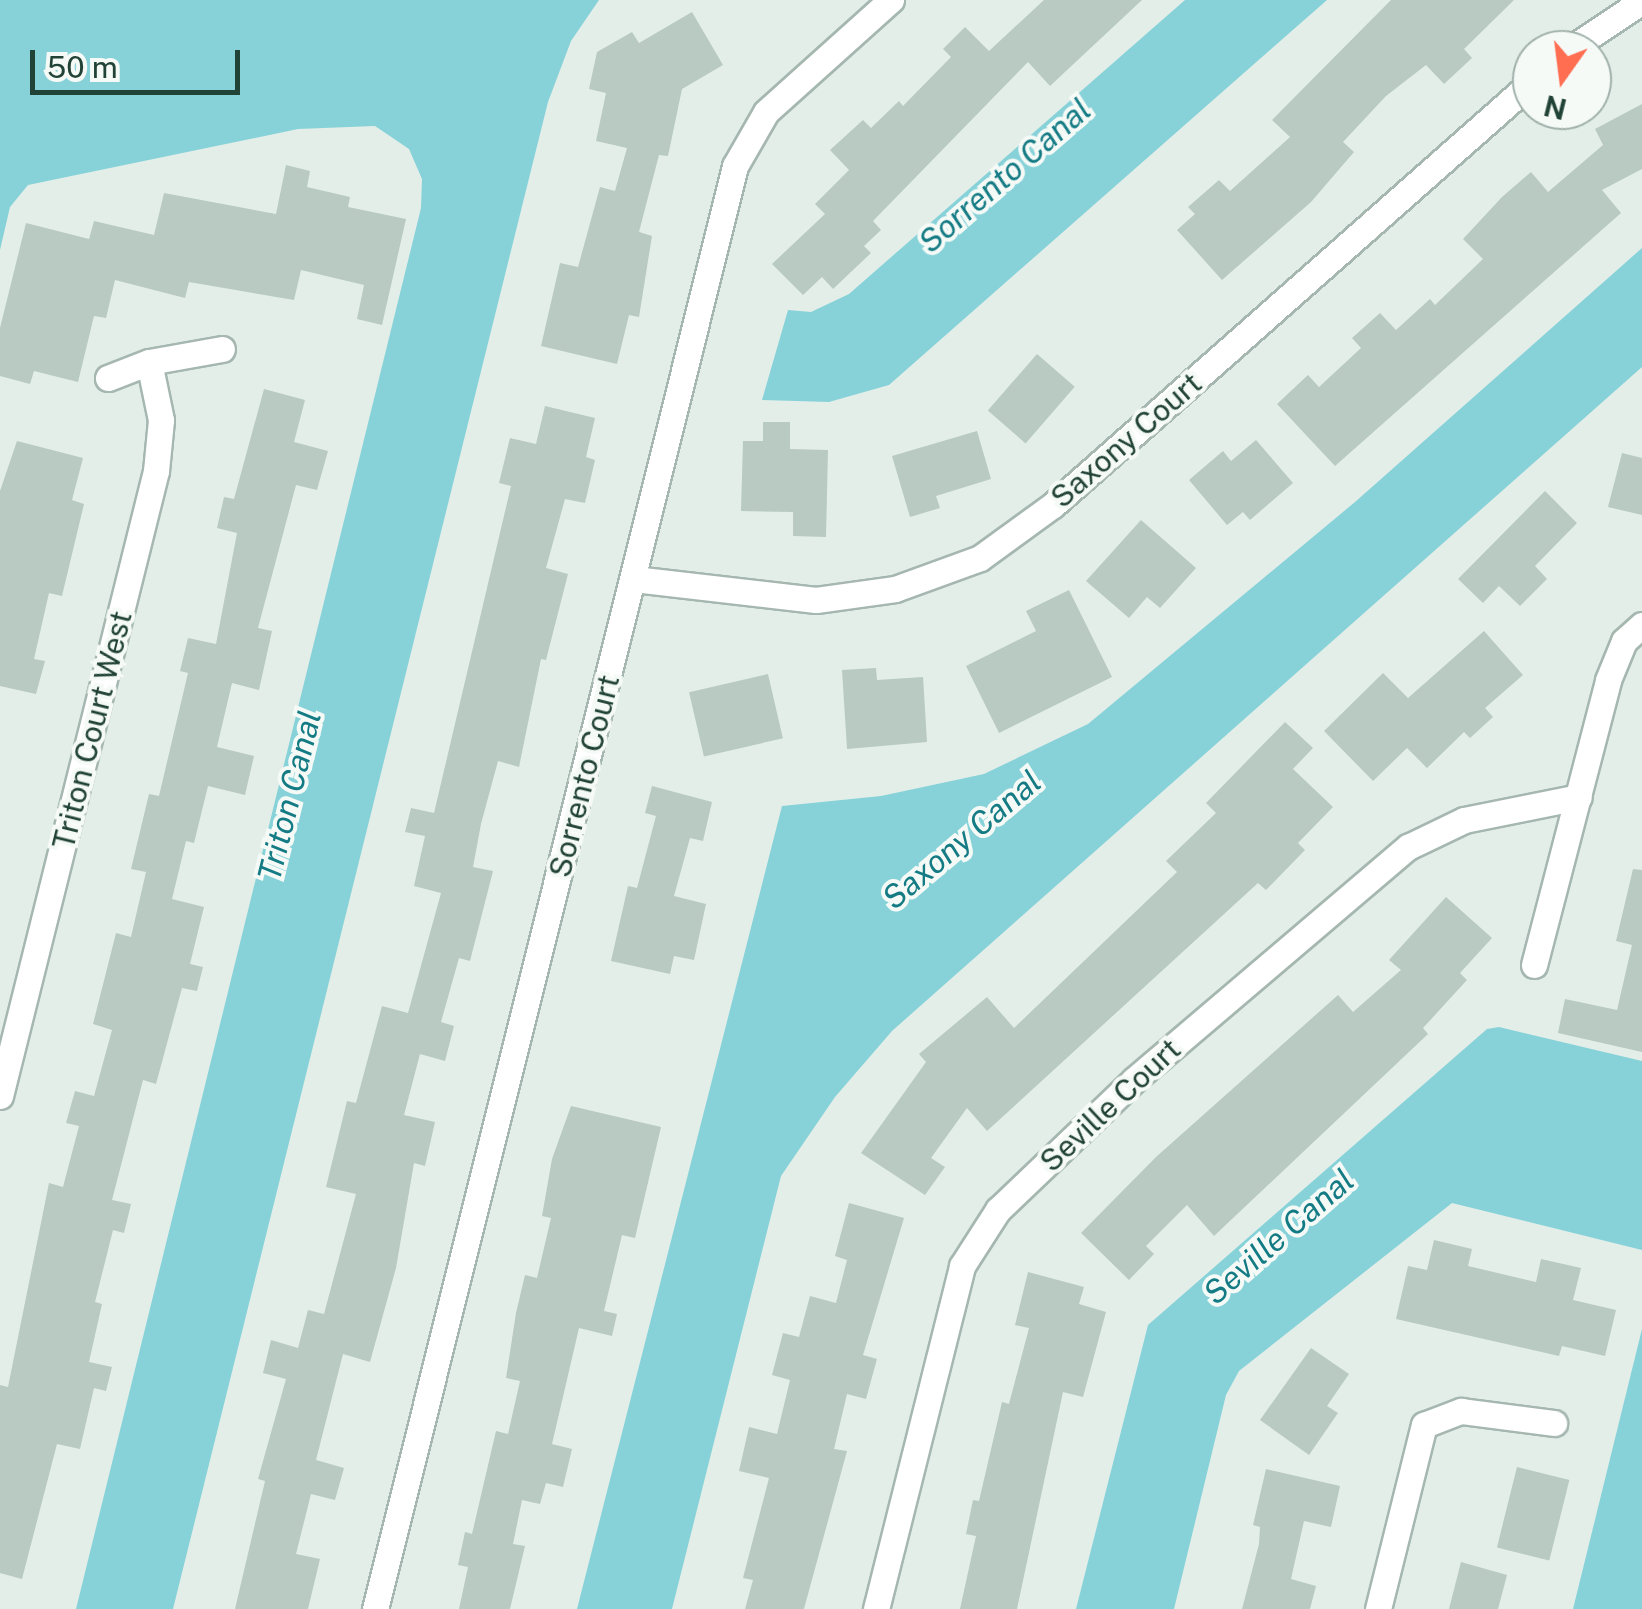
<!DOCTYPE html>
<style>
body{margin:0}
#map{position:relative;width:1642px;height:1609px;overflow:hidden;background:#e3eee9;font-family:"Public Sans",sans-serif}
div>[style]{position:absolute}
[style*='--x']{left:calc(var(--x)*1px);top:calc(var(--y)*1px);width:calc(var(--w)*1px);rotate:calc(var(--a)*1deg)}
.water>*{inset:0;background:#87d2d8}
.building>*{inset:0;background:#b8cac1;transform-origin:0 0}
.roads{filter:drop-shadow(2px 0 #a5b7b0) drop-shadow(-2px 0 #a5b7b0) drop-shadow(0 2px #a5b7b0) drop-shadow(0 -2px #a5b7b0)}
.minor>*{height:25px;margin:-12.5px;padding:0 12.5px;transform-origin:12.5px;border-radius:12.5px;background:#fff}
span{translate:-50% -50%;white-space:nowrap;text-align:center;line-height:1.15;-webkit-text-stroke:8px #f5faf7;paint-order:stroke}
.street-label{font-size:30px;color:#214236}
.water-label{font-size:32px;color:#147b84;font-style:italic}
.north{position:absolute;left:1512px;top:30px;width:100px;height:100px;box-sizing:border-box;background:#f5faf7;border:2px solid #a0b0aa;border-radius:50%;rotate:194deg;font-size:28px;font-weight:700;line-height:40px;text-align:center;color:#214236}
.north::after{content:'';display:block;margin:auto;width:35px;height:45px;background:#ff6e51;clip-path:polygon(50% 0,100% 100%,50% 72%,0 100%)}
.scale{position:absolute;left:30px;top:50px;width:210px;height:45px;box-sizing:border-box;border:5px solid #214236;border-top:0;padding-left:12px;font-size:30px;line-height:35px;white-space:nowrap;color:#214236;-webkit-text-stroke:8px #f5faf7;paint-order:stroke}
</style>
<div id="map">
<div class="water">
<div style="clip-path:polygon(0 0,599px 0,571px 41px,548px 102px,173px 1609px,76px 1609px,421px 208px,422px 179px,409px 149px,375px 126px,298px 129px,28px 185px,10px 207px,0 250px)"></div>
<div style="clip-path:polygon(1185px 0,1327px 0,889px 385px,829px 402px,762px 400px,788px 310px,811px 312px,849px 294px)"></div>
<div style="clip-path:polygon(1642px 248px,1642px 367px,892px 1031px,835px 1097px,781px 1176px,672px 1609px,577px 1609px,782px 806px,881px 796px,984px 774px,1088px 724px,1355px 502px)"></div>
<div style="clip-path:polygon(1499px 1027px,1642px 1061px,1642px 1250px,1452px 1203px,1239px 1371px,1226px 1395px,1174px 1609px,1076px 1609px,1148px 1325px,1487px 1029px)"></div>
<div style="clip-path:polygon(1642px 1329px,1642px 1609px,1573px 1609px)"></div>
</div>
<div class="building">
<div style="clip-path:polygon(1044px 0,1142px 0,1050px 86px,1028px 62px,873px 221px,881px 230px,864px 246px,871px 253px,833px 289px,822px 277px,803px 295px,772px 264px,825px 214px,815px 204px,849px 170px,830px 150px,863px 120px,871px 128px,899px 101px,903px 106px,951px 57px,943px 49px,965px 27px,989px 51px)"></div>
<div style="clip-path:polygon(1391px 0,1514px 0,1464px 49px,1472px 58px,1444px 84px,1426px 65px,1386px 96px,1343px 142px,1354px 152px,1311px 202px,1222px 280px,1177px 230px,1195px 214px,1188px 207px,1219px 180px,1230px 191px,1290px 137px,1272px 120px)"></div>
<div style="clip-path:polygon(692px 12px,723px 65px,682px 89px,668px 156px,659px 155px,639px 232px,652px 236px,639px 317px,629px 315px,617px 364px,541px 346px,560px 263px,578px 267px,600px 187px,615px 191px,627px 148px,596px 141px,606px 93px,589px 89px,597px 52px,632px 32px,639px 43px)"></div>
<div style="clip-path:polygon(1642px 104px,1642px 169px,1602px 190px,1621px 213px,1335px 466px,1277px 404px,1308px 375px,1319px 387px,1361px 348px,1352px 338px,1380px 313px,1396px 330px,1430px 299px,1435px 305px,1483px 259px,1463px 239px,1502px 197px,1531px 172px,1548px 192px,1603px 145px,1595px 129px)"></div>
<div style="clip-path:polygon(286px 165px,310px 171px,307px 187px,350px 197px,348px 207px,406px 219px,382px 325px,357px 319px,364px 285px,301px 270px,294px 300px,189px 282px,185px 298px,115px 280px,106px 318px,94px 316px,78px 382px,34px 371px,30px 384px,0 376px,0 328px,26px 223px,89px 239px,94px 221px,154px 235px,164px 193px,276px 214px)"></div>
<div style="left:1037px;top:354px;width:50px;height:75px;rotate:41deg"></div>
<div style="clip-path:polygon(264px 389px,305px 400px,294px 442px,328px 451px,317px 490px,296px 485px,258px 628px,272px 631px,259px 690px,232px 683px,217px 747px,254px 756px,245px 795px,208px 786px,194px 843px,186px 841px,172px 899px,204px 907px,190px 964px,203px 967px,197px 991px,182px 988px,156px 1084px,143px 1080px,112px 1200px,131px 1204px,124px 1233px,113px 1230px,95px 1302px,102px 1304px,89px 1362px,112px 1367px,106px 1391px,94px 1388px,80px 1449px,57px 1444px,22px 1579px,0 1573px,0 1385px,8px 1387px,49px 1183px,63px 1187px,79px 1126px,66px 1123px,75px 1091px,94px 1096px,112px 1030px,93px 1024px,116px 933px,131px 937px,146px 872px,131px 869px,149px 794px,159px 796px,188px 673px,180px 671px,188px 638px,216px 644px,237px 533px,217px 528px,224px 497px,234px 499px)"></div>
<div style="clip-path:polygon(545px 406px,595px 418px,586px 457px,595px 460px,585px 503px,565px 499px,546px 568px,568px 574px,546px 660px,541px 659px,519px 767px,498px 761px,481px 824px,473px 867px,493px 871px,470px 961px,459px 958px,441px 1022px,454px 1026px,445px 1061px,420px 1054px,404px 1115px,435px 1122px,425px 1166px,414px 1163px,396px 1268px,370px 1362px,343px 1354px,316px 1460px,344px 1468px,335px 1500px,311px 1494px,296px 1554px,320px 1559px,308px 1609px,235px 1609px,265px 1481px,258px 1479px,286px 1379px,263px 1373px,271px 1340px,298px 1348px,308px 1310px,324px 1314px,356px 1194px,326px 1187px,347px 1101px,356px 1103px,382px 1006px,408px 1013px,441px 893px,414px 886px,425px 836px,405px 832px,411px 808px,434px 813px,511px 486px,499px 483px,510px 438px,536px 444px)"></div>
<div style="clip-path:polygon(763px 422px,790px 422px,790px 449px,828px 450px,826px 537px,793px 536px,793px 512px,741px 511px,743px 441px,763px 441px)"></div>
<div style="clip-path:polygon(977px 431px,991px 479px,936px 496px,940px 508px,910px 517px,892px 456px)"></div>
<div style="clip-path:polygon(1256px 440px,1293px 483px,1250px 520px,1243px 512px,1227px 525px,1189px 480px,1223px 451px,1231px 461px)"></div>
<div style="clip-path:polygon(17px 441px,83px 458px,72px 500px,84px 504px,62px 596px,49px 593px,34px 659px,45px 661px,36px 694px,0 686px,0 491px)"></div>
<div style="clip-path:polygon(1622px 453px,1642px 458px,1642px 515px,1608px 507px)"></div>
<div style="clip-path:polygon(1545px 491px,1577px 523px,1535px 566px,1547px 579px,1520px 606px,1499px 586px,1483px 603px,1458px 579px)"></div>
<div style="clip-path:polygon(1141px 520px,1196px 568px,1160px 608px,1147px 597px,1129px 618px,1086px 581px)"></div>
<div style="clip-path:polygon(1069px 590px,1112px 677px,999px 733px,966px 666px,1036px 631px,1026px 611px)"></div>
<div style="clip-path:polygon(1484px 631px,1523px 675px,1485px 708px,1493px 717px,1470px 738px,1464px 732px,1427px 768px,1407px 748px,1373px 781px,1324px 731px,1383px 673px,1408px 698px)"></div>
<div style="clip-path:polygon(876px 668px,877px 680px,923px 677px,927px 742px,847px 749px,842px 670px)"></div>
<div style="left:768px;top:674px;width:66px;height:81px;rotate:77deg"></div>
<div style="clip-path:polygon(1285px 722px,1313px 748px,1293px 769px,1333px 807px,1298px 843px,1305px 850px,1266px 890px,1258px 883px,987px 1131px,967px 1108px,931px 1158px,945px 1167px,925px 1195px,861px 1153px,926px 1062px,919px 1054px,987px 997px,1014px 1028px,1177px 872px,1166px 861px,1216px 813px,1206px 803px)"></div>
<div style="clip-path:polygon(652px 786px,712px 802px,703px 841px,690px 838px,674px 896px,706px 904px,694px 960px,674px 956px,670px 974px,611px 961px,628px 886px,637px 888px,656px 816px,645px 813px)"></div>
<div style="clip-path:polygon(1633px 869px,1642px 870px,1642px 1052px,1558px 1033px,1565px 999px,1617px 1010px,1632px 945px,1616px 941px)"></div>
<div style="clip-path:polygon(1446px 897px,1492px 938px,1460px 973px,1467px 980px,1423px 1028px,1428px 1034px,1214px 1236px,1187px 1205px,1146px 1246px,1154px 1254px,1129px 1280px,1081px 1233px,1156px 1157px,1338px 995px,1353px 1012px,1401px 970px,1389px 960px)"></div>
<div style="clip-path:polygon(571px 1106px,661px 1127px,635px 1238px,622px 1235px,604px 1311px,617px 1314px,612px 1336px,579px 1328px,552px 1444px,572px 1449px,563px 1487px,546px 1483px,540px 1504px,522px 1500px,513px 1544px,525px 1546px,510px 1609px,459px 1609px,468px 1567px,458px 1565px,465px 1532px,472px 1534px,496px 1431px,508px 1434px,520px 1381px,506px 1378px,516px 1313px,525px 1275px,537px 1278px,551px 1218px,542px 1216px,552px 1159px)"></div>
<div style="clip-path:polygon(849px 1203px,904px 1218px,863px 1355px,877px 1359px,866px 1399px,847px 1394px,834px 1449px,847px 1451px,804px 1609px,745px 1609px,753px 1580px,743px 1578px,769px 1478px,739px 1471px,749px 1427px,777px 1434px,790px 1380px,772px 1375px,783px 1333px,799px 1337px,810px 1296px,836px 1303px,847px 1260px,835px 1256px)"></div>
<div style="clip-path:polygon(1434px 1240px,1472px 1249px,1468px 1266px,1536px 1282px,1541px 1259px,1581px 1268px,1573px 1300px,1616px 1310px,1605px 1356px,1562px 1346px,1559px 1356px,1396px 1319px,1408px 1266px,1427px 1270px)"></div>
<div style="clip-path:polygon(1028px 1272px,1084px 1287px,1079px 1304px,1106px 1312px,1083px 1397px,1063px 1392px,1017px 1609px,960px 1609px,976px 1536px,966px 1534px,973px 1500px,979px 1501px,1002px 1402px,1009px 1404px,1029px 1328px,1015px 1325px)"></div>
<div style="clip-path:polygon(1311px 1348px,1349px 1374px,1327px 1406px,1338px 1413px,1309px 1455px,1260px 1420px)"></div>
<div style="left:1517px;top:1467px;width:54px;height:83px;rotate:14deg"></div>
<div style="clip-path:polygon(1266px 1469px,1340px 1486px,1331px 1527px,1304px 1521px,1291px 1579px,1316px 1586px,1310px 1609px,1242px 1609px,1259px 1544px,1260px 1527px,1253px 1525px)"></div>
<div style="clip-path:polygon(1461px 1562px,1507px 1575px,1498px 1609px,1449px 1609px)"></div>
</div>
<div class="roads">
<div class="minor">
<div style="--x:1569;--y:50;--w:88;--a:-33.9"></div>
<div style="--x:108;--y:378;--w:44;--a:-21.3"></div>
<div style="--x:149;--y:362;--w:74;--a:-10.1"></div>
<div style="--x:634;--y:579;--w:183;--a:6.6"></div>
<div style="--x:816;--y:600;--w:80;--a:-7.9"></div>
<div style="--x:895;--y:589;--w:90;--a:-20"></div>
<div style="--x:980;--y:558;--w:90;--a:-36"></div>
<div style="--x:1053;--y:505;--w:639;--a:-41.45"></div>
<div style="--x:1534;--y:965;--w:294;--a:-75.4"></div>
<div style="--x:1608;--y:680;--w:42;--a:-67.7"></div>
<div style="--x:1624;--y:641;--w:24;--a:-42"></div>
<div style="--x:0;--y:1096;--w:644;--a:-75.99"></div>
<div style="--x:156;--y:471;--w:51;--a:-84.4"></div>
<div style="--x:161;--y:420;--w:59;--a:-101.7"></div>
<div style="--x:375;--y:1609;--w:1487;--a:-75.99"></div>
<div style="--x:735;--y:166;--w:62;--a:-60.1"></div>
<div style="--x:766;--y:112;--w:168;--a:-41.9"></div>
<div style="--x:876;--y:1609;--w:354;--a:-75.9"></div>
<div style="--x:962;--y:1266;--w:67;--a:-57.3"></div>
<div style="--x:998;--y:1210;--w:188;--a:-43.7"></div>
<div style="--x:1134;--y:1080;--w:360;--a:-40.4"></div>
<div style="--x:1408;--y:847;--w:62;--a:-25.7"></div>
<div style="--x:1464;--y:820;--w:117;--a:-11.3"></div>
<div style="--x:1378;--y:1609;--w:190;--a:-76"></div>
<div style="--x:1424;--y:1425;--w:40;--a:-21"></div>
<div style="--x:1461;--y:1411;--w:94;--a:7.4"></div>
</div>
</div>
<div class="street-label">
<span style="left:1126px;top:440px;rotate:-41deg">Saxony Court</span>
<span style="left:92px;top:730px;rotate:-76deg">Triton Court West</span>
<span style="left:584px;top:776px;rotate:-76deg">Sorrento Court</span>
<span style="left:1110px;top:1105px;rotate:-43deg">Seville Court</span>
</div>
<div class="water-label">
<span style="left:1005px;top:176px;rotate:-41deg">Sorrento Canal</span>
<span style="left:290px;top:796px;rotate:-76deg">Triton Canal</span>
<span style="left:962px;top:840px;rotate:-40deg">Saxony Canal</span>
<span style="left:1279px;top:1237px;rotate:-41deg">Seville Canal</span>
</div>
<div class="north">N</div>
<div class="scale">50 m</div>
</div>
